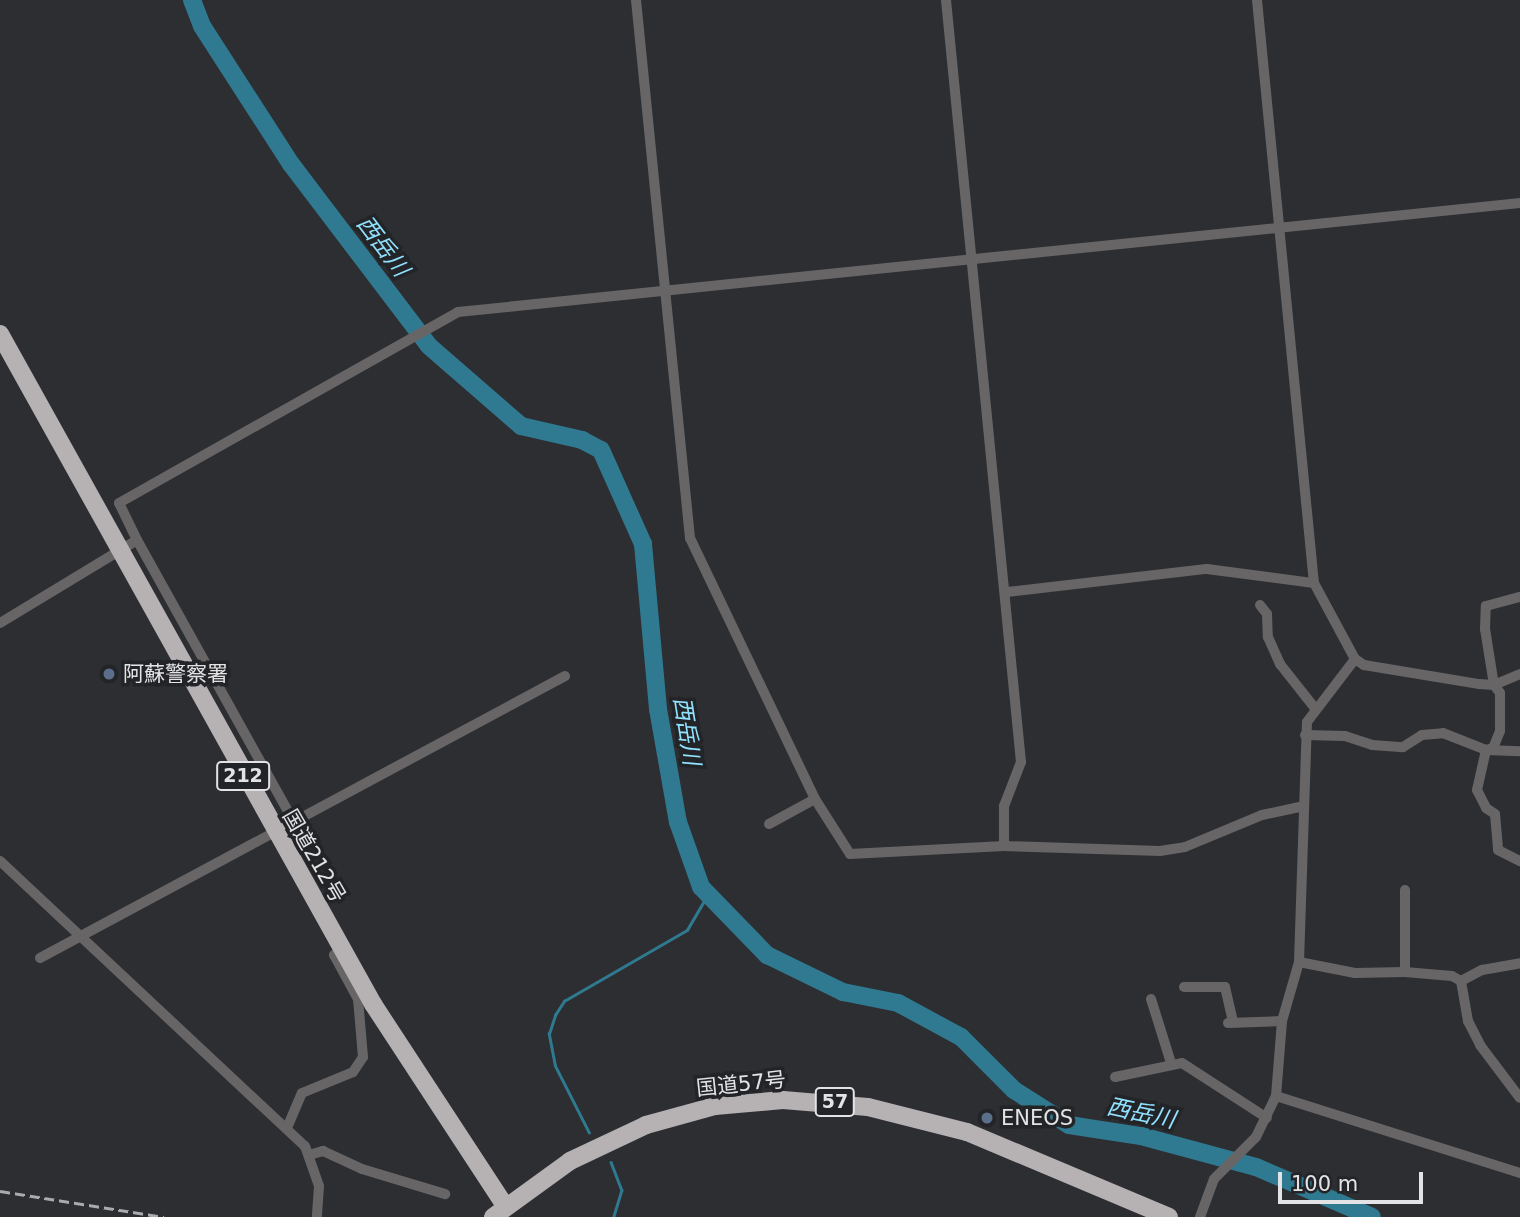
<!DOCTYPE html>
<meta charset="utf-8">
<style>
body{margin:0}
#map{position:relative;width:1520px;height:1217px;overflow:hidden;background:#2d2e31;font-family:"DejaVu Sans","Noto Sans JP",sans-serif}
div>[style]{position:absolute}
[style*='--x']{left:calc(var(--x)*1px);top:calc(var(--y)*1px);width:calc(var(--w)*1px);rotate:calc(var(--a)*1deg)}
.stream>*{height:2.5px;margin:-1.25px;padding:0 1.25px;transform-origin:1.25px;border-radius:1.25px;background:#2f7991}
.river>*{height:18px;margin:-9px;padding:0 9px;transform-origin:9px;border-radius:9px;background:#2f7991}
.street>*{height:10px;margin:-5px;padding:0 5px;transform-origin:5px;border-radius:5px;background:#676566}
.highway>*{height:18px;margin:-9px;padding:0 9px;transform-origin:9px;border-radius:9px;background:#b6b1b2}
.rail>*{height:2.5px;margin-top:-1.25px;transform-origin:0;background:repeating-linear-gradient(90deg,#ababad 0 10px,transparent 0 15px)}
.dots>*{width:19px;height:19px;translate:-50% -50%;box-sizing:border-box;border:4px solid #232427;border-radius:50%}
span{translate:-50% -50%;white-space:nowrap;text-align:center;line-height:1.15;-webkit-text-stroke:7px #232427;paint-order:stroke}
.shield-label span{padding:2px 5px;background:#232427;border:2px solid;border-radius:5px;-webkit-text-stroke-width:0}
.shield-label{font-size:19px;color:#e3e3e5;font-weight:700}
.poi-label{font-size:21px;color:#e3e3e5}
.left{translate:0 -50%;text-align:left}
.street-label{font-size:21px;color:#e3e3e5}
.water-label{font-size:23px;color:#91e2ff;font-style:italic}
.scale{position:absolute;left:1278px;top:1172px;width:145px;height:32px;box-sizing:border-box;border:4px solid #e3e3e5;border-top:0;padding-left:9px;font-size:21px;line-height:24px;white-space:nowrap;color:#e3e3e5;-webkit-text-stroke:5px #232427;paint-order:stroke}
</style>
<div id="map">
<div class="stream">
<div style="--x:589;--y:1133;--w:75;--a:-116.9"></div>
<div style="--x:555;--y:1066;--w:33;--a:-101"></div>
<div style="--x:549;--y:1034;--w:20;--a:-72"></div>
<div style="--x:555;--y:1015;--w:17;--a:-57"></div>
<div style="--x:564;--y:1001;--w:142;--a:-30"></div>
<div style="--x:687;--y:930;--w:42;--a:-59.7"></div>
<div style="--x:611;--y:1162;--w:30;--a:69"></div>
<div style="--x:622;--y:1190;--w:28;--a:107"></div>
</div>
<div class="river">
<div style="--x:192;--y:0;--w:28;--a:69"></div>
<div style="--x:202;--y:26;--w:164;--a:57.2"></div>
<div style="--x:291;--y:164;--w:228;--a:52.8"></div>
<div style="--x:429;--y:346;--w:122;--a:41"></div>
<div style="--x:521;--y:426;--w:63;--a:12.9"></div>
<div style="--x:582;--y:440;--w:21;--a:28"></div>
<div style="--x:601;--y:450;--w:103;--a:65.9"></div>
<div style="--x:643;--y:544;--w:166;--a:84.8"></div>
<div style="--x:658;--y:709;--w:115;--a:80"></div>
<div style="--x:678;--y:822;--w:69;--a:70.5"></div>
<div style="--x:701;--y:887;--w:95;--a:45.9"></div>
<div style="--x:767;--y:955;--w:85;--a:26"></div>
<div style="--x:843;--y:992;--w:56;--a:11.3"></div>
<div style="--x:898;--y:1003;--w:72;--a:28.4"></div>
<div style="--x:961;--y:1037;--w:75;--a:45"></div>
<div style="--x:1014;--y:1090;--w:65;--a:32.5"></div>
<div style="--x:1069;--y:1125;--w:73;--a:8.7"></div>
<div style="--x:1141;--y:1136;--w:119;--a:15.1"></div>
<div style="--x:1256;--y:1167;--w:126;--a:23.3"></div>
</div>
<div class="street">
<div style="--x:636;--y:0;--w:541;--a:84.27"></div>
<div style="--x:690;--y:538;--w:289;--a:64.4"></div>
<div style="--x:815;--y:799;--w:65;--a:57.5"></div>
<div style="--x:850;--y:854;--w:154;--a:-3"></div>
<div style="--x:1004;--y:846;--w:156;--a:1.8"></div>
<div style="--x:1160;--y:851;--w:25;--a:-9"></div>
<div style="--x:1185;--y:847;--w:83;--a:-22.6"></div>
<div style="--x:1262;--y:815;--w:43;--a:-12.1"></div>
<div style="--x:946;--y:0;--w:766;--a:84.38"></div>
<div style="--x:1021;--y:762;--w:47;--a:111.1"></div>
<div style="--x:1004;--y:806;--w:40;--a:90"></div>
<div style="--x:1257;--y:0;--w:586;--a:84.42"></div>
<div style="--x:1314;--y:583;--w:86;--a:61.7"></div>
<div style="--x:1355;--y:659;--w:11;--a:34"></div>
<div style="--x:1364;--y:665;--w:117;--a:9.4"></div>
<div style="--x:1479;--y:684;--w:15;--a:4"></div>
<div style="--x:1494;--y:685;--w:57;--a:-99.1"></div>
<div style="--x:1485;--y:629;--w:23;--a:-88"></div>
<div style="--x:1486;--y:606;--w:35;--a:-15"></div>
<div style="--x:137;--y:540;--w:323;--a:60.9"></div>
<div style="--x:1007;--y:592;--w:201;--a:-6.6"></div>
<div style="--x:1207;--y:569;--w:108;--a:7.5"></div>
<div style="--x:1260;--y:605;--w:11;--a:52"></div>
<div style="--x:1267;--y:614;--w:23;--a:88"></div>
<div style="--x:1268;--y:637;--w:30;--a:66"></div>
<div style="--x:1280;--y:664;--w:55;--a:51.7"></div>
<div style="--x:0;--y:623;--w:160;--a:-31.2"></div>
<div style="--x:137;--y:540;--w:41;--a:-115.9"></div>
<div style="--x:119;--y:503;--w:389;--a:-29.4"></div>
<div style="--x:458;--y:312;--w:1068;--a:-5.86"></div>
<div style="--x:1520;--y:674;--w:28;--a:157"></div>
<div style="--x:1494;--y:685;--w:10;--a:53"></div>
<div style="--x:1500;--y:693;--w:38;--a:90"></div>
<div style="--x:1500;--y:731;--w:18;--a:112"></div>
<div style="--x:1493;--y:748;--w:7;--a:164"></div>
<div style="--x:1486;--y:750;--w:41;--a:102.7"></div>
<div style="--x:1477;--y:790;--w:20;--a:63"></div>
<div style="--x:1486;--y:808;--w:11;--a:34"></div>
<div style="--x:1495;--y:814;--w:36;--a:85"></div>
<div style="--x:1498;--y:850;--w:25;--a:27"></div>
<div style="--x:1305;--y:735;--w:40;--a:1.4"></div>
<div style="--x:1345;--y:736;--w:28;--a:18"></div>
<div style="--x:1372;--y:745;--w:31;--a:4"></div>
<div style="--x:1403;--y:747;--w:22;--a:-32"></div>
<div style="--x:1422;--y:735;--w:21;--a:-5"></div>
<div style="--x:1443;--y:733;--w:46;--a:21.6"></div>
<div style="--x:1486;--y:750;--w:34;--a:2"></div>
<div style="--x:769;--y:824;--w:52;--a:-28.5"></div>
<div style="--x:0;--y:861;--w:417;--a:43.1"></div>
<div style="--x:305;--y:1146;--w:42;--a:70.7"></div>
<div style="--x:319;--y:1186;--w:31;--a:94"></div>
<div style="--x:1405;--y:890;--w:82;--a:90"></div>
<div style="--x:40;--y:958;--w:596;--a:-28.24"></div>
<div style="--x:1299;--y:962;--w:57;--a:11.1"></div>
<div style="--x:1355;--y:973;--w:50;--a:-1.1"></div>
<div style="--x:1405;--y:972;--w:47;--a:4.9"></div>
<div style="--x:1452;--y:976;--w:10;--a:29"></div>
<div style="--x:1461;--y:981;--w:41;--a:80.1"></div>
<div style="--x:1468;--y:1021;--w:27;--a:63"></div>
<div style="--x:1480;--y:1045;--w:66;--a:53"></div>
<div style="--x:1461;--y:981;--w:24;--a:-28"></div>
<div style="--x:1482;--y:970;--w:39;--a:-10"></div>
<div style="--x:1184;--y:987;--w:41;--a:0"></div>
<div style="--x:1225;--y:987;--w:36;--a:77"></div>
<div style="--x:1151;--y:999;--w:67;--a:72.6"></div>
<div style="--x:1228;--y:1023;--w:54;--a:-2.1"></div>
<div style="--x:1115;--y:1077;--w:68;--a:-11.8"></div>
<div style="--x:1182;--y:1063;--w:101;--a:32.9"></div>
<div style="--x:1276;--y:1096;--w:256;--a:17.5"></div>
<div style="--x:287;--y:1128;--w:38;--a:-67"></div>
<div style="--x:302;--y:1093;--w:55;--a:-22.4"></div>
<div style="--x:353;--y:1072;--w:18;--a:-56"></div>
<div style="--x:363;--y:1057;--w:58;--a:-94.9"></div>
<div style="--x:358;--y:999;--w:50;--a:-118.6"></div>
<div style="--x:334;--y:955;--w:9;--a:-41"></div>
<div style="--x:309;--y:1155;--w:15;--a:-16"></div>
<div style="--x:323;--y:1151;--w:43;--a:24.8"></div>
<div style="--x:362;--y:1169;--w:87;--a:16.8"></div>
<div style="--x:1200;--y:1217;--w:40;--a:-69.8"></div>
<div style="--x:1214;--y:1179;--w:59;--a:-45"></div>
<div style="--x:1256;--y:1137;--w:46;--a:-64"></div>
<div style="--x:1276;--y:1096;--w:75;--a:-85.4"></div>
<div style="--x:1282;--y:1021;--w:61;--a:-73.9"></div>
<div style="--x:1299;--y:962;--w:240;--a:-88.1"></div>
<div style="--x:1307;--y:722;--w:79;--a:-52.7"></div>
</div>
<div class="highway">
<div style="--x:0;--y:334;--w:767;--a:60.89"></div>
<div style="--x:373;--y:1004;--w:241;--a:56.8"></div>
<div style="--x:493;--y:1217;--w:95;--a:-36"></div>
<div style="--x:570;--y:1161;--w:84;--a:-25.3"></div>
<div style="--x:646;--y:1125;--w:72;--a:-15.4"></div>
<div style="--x:715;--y:1106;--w:68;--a:-5"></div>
<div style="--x:783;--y:1100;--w:85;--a:4.7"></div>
<div style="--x:868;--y:1107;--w:102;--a:14.2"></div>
<div style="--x:967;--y:1132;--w:219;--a:22.8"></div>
</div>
<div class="rail">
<div style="--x:0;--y:1191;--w:166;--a:9"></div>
</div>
<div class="dots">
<div style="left:109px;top:674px;background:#5c6f8a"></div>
<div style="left:987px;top:1118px;background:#5c6f8a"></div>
</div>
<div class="shield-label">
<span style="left:243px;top:776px">212</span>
<span style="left:835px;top:1102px">57</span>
</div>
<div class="poi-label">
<span class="left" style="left:123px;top:674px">阿蘇警察署</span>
<span class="left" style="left:1001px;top:1118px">ENEOS</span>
</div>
<div class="street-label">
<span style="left:314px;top:856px;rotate:60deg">国道212号</span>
<span style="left:741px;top:1084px;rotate:-6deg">国道57号</span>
</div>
<div class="water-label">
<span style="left:383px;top:246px;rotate:53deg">西岳川</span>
<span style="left:687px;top:731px;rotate:81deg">西岳川</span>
<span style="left:1141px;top:1113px;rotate:12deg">西岳川</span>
</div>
<div class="scale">100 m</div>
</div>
